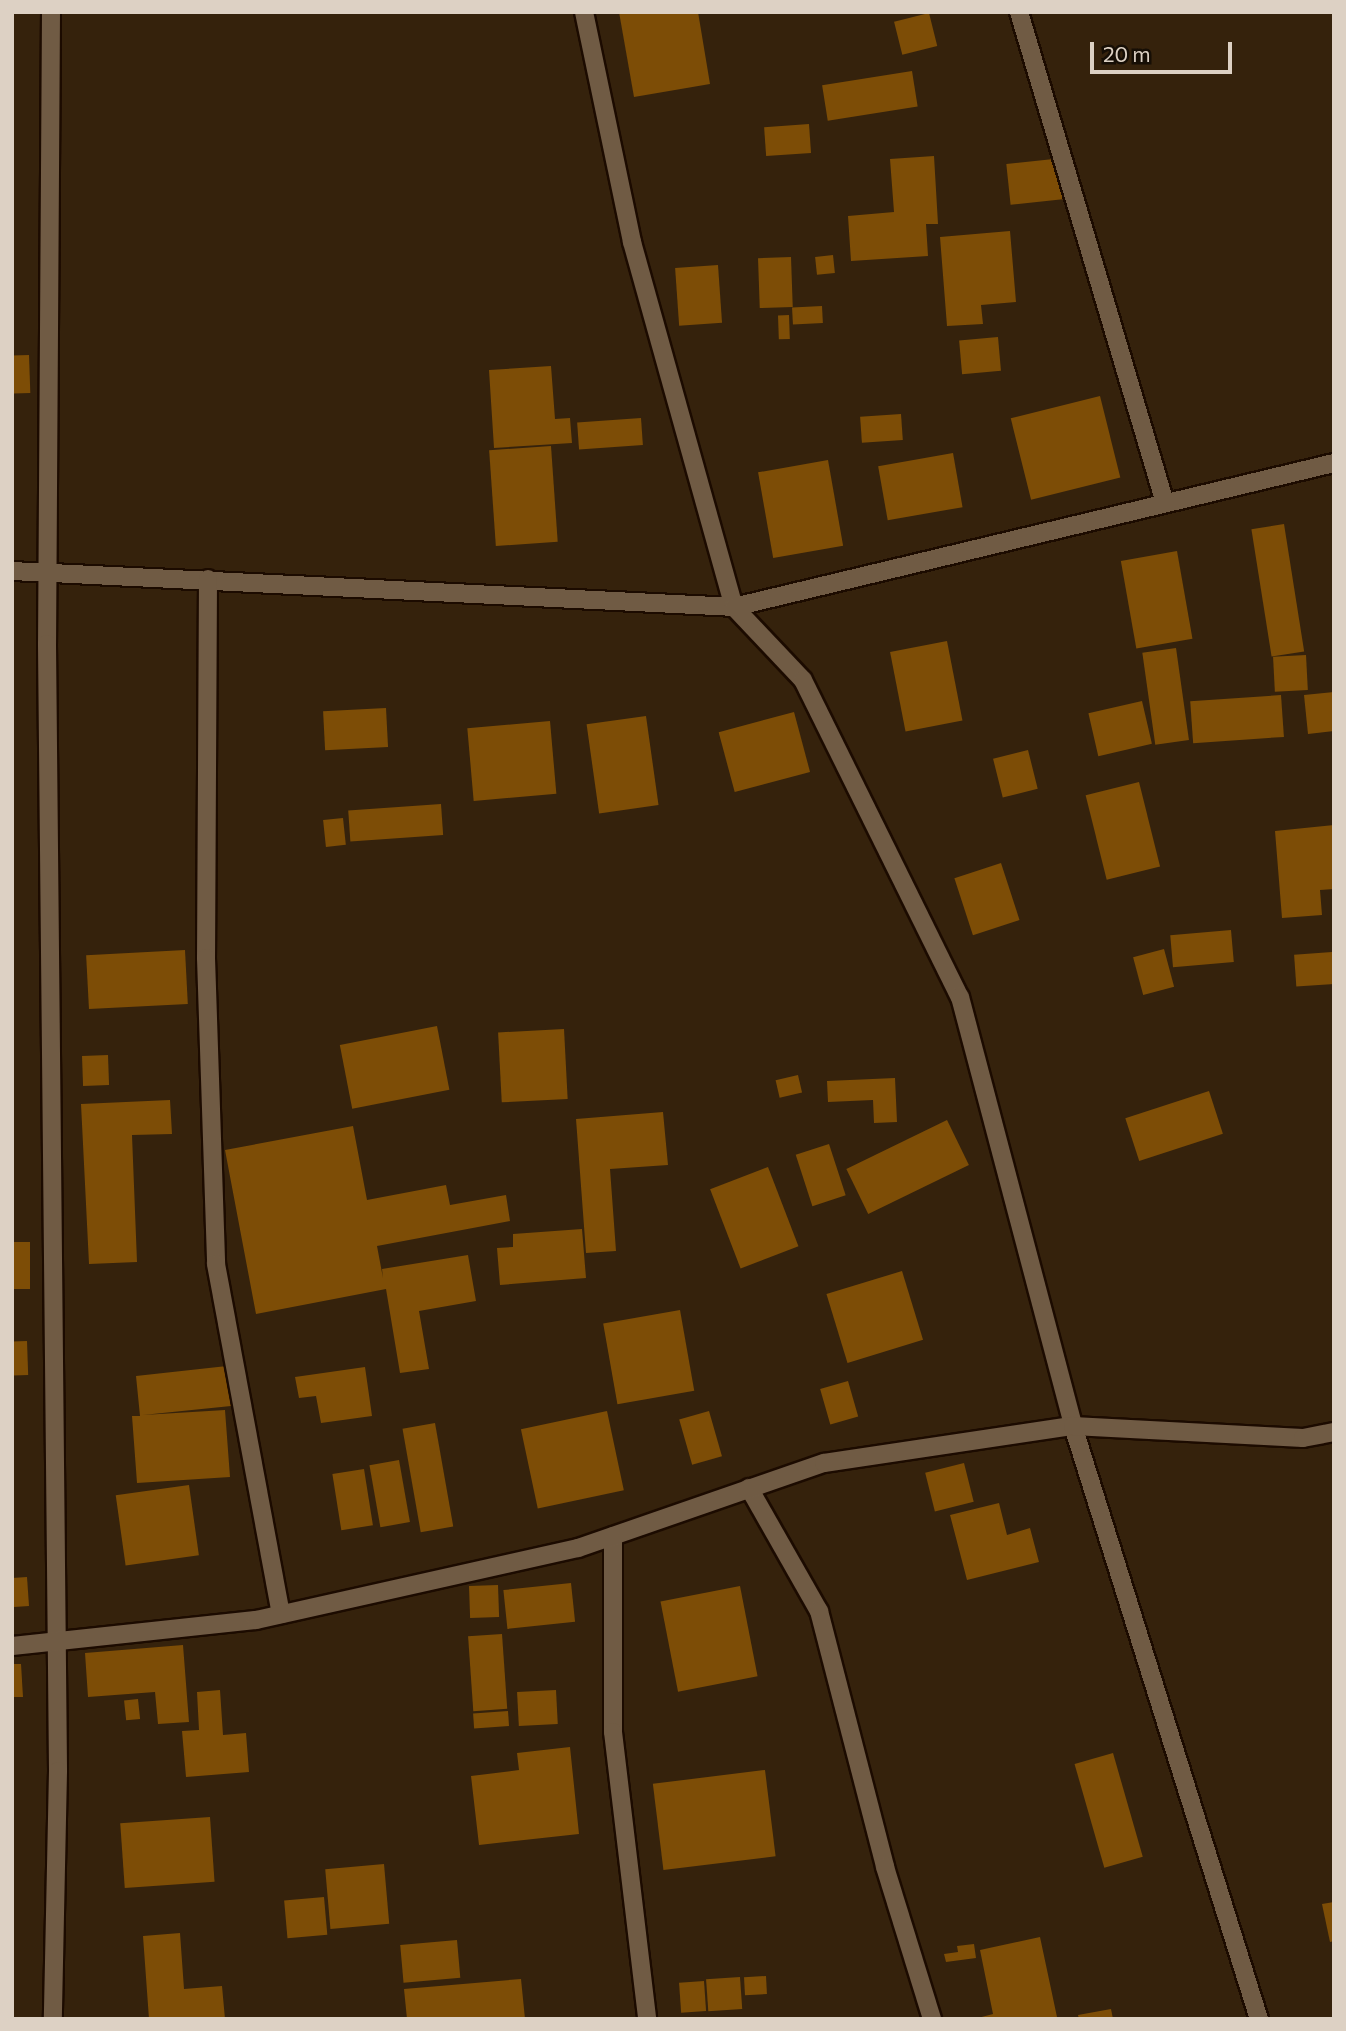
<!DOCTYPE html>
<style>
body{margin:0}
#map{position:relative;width:1346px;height:2031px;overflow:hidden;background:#35220c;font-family:Commissioner,sans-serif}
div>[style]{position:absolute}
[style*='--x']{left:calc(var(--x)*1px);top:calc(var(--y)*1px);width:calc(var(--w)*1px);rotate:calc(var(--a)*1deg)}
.building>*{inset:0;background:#7d4d06;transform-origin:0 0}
.roads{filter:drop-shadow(2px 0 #1c0b00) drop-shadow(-2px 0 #1c0b00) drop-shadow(0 2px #1c0b00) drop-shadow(0 -2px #1c0b00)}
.street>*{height:18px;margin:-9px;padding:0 9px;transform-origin:9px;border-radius:9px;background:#705b44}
span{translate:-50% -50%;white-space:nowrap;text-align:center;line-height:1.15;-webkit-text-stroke:5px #160e05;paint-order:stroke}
.frame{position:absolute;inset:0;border:14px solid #ddd1c4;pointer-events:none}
.scale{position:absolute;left:1090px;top:42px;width:142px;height:32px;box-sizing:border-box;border:4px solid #ddd1c4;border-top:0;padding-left:9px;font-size:21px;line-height:24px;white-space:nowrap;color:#ddd1c4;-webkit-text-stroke:5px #160e05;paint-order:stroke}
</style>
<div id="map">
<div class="building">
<div style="clip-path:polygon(619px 12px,698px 12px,710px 84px,634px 97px)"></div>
<div style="left:929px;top:13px;width:34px;height:36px;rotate:76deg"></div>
<div style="left:912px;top:71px;width:36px;height:91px;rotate:81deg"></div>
<div style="left:809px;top:124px;width:29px;height:45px;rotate:86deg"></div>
<div style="clip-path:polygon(934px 156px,938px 224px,926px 224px,928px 256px,851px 261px,848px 216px,894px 212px,890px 159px)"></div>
<div style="left:1063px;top:158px;width:41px;height:57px;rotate:84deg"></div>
<div style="clip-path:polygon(1010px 231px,1016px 302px,981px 305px,983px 324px,947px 326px,940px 237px)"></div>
<div style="left:833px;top:255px;width:18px;height:18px;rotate:84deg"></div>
<div style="left:791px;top:257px;width:50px;height:33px;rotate:88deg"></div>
<div style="left:718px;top:265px;width:58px;height:43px;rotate:86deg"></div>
<div style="left:822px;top:306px;width:17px;height:30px;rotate:87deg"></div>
<div style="left:789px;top:315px;width:24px;height:11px;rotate:88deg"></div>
<div style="left:998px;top:337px;width:34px;height:39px;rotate:85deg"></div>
<div style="left:29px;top:355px;width:38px;height:17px;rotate:88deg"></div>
<div style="clip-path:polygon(551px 366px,555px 419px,570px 418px,572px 443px,494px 448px,489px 370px)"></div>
<div style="left:1100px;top:396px;width:84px;height:92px;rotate:76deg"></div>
<div style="left:901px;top:414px;width:26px;height:41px;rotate:86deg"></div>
<div style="left:641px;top:418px;width:27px;height:64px;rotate:86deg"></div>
<div style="left:551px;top:446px;width:96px;height:62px;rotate:86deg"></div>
<div style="left:953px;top:453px;width:55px;height:76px;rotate:80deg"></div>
<div style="left:828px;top:460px;width:87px;height:71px;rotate:80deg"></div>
<div style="left:1284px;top:524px;width:129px;height:33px;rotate:81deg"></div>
<div style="left:1177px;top:551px;width:89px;height:57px;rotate:80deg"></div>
<div style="left:947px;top:641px;width:81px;height:58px;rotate:79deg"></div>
<div style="left:1176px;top:648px;width:93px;height:34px;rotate:82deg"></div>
<div style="left:1306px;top:655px;width:35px;height:33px;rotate:87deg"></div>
<div style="clip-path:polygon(1334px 692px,1334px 731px,1308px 734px,1304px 695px)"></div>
<div style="left:1281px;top:695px;width:42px;height:91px;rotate:86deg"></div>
<div style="left:1142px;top:701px;width:44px;height:55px;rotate:77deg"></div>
<div style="left:386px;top:708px;width:39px;height:63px;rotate:87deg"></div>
<div style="left:794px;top:712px;width:62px;height:78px;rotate:75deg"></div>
<div style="left:646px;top:716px;width:90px;height:60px;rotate:82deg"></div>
<div style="left:550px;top:721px;width:73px;height:83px;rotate:85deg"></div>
<div style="left:1028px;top:750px;width:40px;height:36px;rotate:76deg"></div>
<div style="left:1139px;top:782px;width:87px;height:55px;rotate:76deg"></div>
<div style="left:441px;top:804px;width:31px;height:93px;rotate:86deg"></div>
<div style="left:343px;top:818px;width:27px;height:20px;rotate:84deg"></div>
<div style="clip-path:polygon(1334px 825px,1334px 889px,1320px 890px,1322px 915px,1282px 918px,1275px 831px)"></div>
<div style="left:1001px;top:863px;width:60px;height:49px;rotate:72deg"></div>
<div style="left:1231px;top:930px;width:32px;height:61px;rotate:85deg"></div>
<div style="left:1164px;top:949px;width:39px;height:32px;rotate:75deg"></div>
<div style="left:185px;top:950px;width:54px;height:99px;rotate:87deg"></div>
<div style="left:1332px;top:952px;width:32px;height:38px;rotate:86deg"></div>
<div style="left:437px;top:1026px;width:65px;height:99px;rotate:79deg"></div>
<div style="left:564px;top:1029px;width:70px;height:66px;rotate:87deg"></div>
<div style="left:108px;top:1055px;width:30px;height:26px;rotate:88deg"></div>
<div style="left:798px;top:1075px;width:18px;height:23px;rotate:77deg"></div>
<div style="clip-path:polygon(895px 1078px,897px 1122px,874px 1123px,873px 1100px,828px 1102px,827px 1081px)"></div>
<div style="left:1209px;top:1091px;width:45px;height:88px;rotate:72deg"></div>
<div style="clip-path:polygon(170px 1100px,172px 1134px,132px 1135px,137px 1262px,89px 1264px,81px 1104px)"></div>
<div style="clip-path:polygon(663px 1112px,668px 1165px,610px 1169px,616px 1251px,586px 1253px,576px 1119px)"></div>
<div style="left:947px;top:1120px;width:50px;height:112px;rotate:64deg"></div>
<div style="clip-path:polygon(353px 1126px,367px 1200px,446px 1185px,450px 1205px,506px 1195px,510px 1221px,377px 1246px,383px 1278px,382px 1269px,468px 1255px,476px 1301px,419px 1311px,429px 1369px,400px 1373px,386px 1289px,256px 1314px,225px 1150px)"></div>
<div style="left:829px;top:1144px;width:54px;height:35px;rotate:72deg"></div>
<div style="left:768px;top:1167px;width:85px;height:62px;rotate:69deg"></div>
<div style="clip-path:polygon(582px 1229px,586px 1278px,500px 1285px,497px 1248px,513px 1247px,513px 1234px)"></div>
<div style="left:12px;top:1242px;width:18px;height:47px"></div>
<div style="left:902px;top:1271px;width:72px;height:79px;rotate:73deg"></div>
<div style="left:680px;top:1310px;width:82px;height:78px;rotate:80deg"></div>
<div style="left:27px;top:1341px;width:34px;height:15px;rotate:88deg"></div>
<div style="clip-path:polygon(227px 1366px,231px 1406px,143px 1415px,225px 1410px,230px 1477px,137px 1483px,132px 1416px,140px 1416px,136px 1376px)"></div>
<div style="clip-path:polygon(365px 1367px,372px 1416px,321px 1423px,316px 1396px,299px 1398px,295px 1377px)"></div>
<div style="left:848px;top:1381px;width:37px;height:29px;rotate:74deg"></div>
<div style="left:607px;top:1411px;width:81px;height:88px;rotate:78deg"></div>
<div style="left:709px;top:1411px;width:47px;height:31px;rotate:74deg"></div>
<div style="left:435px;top:1423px;width:105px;height:33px;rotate:80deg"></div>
<div style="left:399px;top:1460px;width:63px;height:30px;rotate:80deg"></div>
<div style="left:964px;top:1463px;width:40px;height:40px;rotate:76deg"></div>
<div style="left:364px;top:1469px;width:57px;height:32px;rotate:81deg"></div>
<div style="left:189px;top:1485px;width:71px;height:74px;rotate:82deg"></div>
<div style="clip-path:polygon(999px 1503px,1007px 1535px,1030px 1528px,1039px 1562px,967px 1580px,950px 1515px)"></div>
<div style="left:27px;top:1577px;width:29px;height:15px;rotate:86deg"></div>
<div style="left:571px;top:1583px;width:39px;height:68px;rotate:84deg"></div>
<div style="left:498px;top:1585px;width:32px;height:29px;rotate:88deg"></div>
<div style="left:740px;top:1586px;width:92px;height:81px;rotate:79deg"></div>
<div style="left:502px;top:1634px;width:75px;height:34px;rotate:86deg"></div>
<div style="clip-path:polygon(183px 1645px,189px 1722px,158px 1724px,155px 1692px,88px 1697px,85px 1653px)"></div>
<div style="clip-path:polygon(12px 1664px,21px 1664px,23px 1697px,12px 1697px)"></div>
<div style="clip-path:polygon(220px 1690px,223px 1735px,246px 1733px,249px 1772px,186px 1777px,182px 1731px,199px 1730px,197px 1692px)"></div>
<div style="left:556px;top:1690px;width:34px;height:39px;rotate:87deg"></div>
<div style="left:138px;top:1699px;width:20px;height:14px;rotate:84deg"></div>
<div style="left:508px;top:1711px;width:15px;height:35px;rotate:86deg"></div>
<div style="clip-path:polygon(570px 1747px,579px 1834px,479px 1845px,471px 1776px,519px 1770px,517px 1753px)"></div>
<div style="left:1113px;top:1753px;width:108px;height:40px;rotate:74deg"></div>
<div style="left:765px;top:1770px;width:87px;height:113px;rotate:83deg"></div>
<div style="left:210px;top:1817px;width:65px;height:90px;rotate:86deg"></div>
<div style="left:384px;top:1864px;width:60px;height:59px;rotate:85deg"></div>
<div style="left:324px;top:1897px;width:38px;height:40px;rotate:85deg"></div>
<div style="clip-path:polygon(1334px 1902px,1334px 1941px,1330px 1942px,1322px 1904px)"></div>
<div style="clip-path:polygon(180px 1933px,184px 1989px,222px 1986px,225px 2019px,149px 2019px,143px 1936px)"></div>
<div style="clip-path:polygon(1040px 1937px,1057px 2017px,974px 2019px,993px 2014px,980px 1950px)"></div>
<div style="left:457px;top:1940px;width:38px;height:57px;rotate:85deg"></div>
<div style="clip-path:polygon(974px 1944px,976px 1958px,946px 1962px,944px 1954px,958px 1952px,957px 1946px)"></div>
<div style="left:766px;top:1976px;width:18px;height:22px;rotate:87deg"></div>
<div style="left:740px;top:1977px;width:32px;height:34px;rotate:86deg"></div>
<div style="clip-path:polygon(521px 1979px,525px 2019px,407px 2019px,404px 1989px)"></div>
<div style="left:704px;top:1981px;width:30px;height:25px;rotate:86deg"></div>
<div style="clip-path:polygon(1111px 2009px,1113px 2019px,1079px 2019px,1078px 2015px)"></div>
</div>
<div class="roads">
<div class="street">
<div style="--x:51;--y:12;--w:632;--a:90.36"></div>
<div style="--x:47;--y:644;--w:1127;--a:89.44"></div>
<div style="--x:58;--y:1771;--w:248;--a:91.2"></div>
<div style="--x:584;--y:12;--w:235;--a:78.2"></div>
<div style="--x:632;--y:242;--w:379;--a:74.4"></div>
<div style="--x:734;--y:607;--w:100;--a:46.6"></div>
<div style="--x:803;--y:680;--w:354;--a:63.7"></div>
<div style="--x:960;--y:997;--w:444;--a:75.2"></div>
<div style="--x:1073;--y:1426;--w:621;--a:72.59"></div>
<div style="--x:1019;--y:12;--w:512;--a:73.44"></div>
<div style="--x:12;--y:571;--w:723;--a:2.85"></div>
<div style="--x:734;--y:607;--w:617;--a:-13.5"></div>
<div style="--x:208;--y:579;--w:379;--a:90.3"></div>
<div style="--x:206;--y:958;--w:306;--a:88.1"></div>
<div style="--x:216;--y:1264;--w:356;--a:79.5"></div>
<div style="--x:749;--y:1488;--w:142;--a:60.4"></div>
<div style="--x:819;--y:1611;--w:264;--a:75.5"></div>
<div style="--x:885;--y:1867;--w:159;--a:72.8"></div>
<div style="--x:613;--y:1536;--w:196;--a:90"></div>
<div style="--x:613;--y:1732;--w:289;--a:83.2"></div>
<div style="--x:12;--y:1646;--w:245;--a:-6.1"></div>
<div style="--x:256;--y:1620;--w:330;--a:-12.6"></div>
<div style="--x:578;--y:1548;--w:260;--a:-19.1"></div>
<div style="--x:824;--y:1463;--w:252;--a:-8.5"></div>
<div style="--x:1073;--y:1426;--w:230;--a:3"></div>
<div style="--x:1303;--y:1438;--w:32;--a:-11"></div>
</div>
</div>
<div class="frame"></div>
<div class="scale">20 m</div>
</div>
